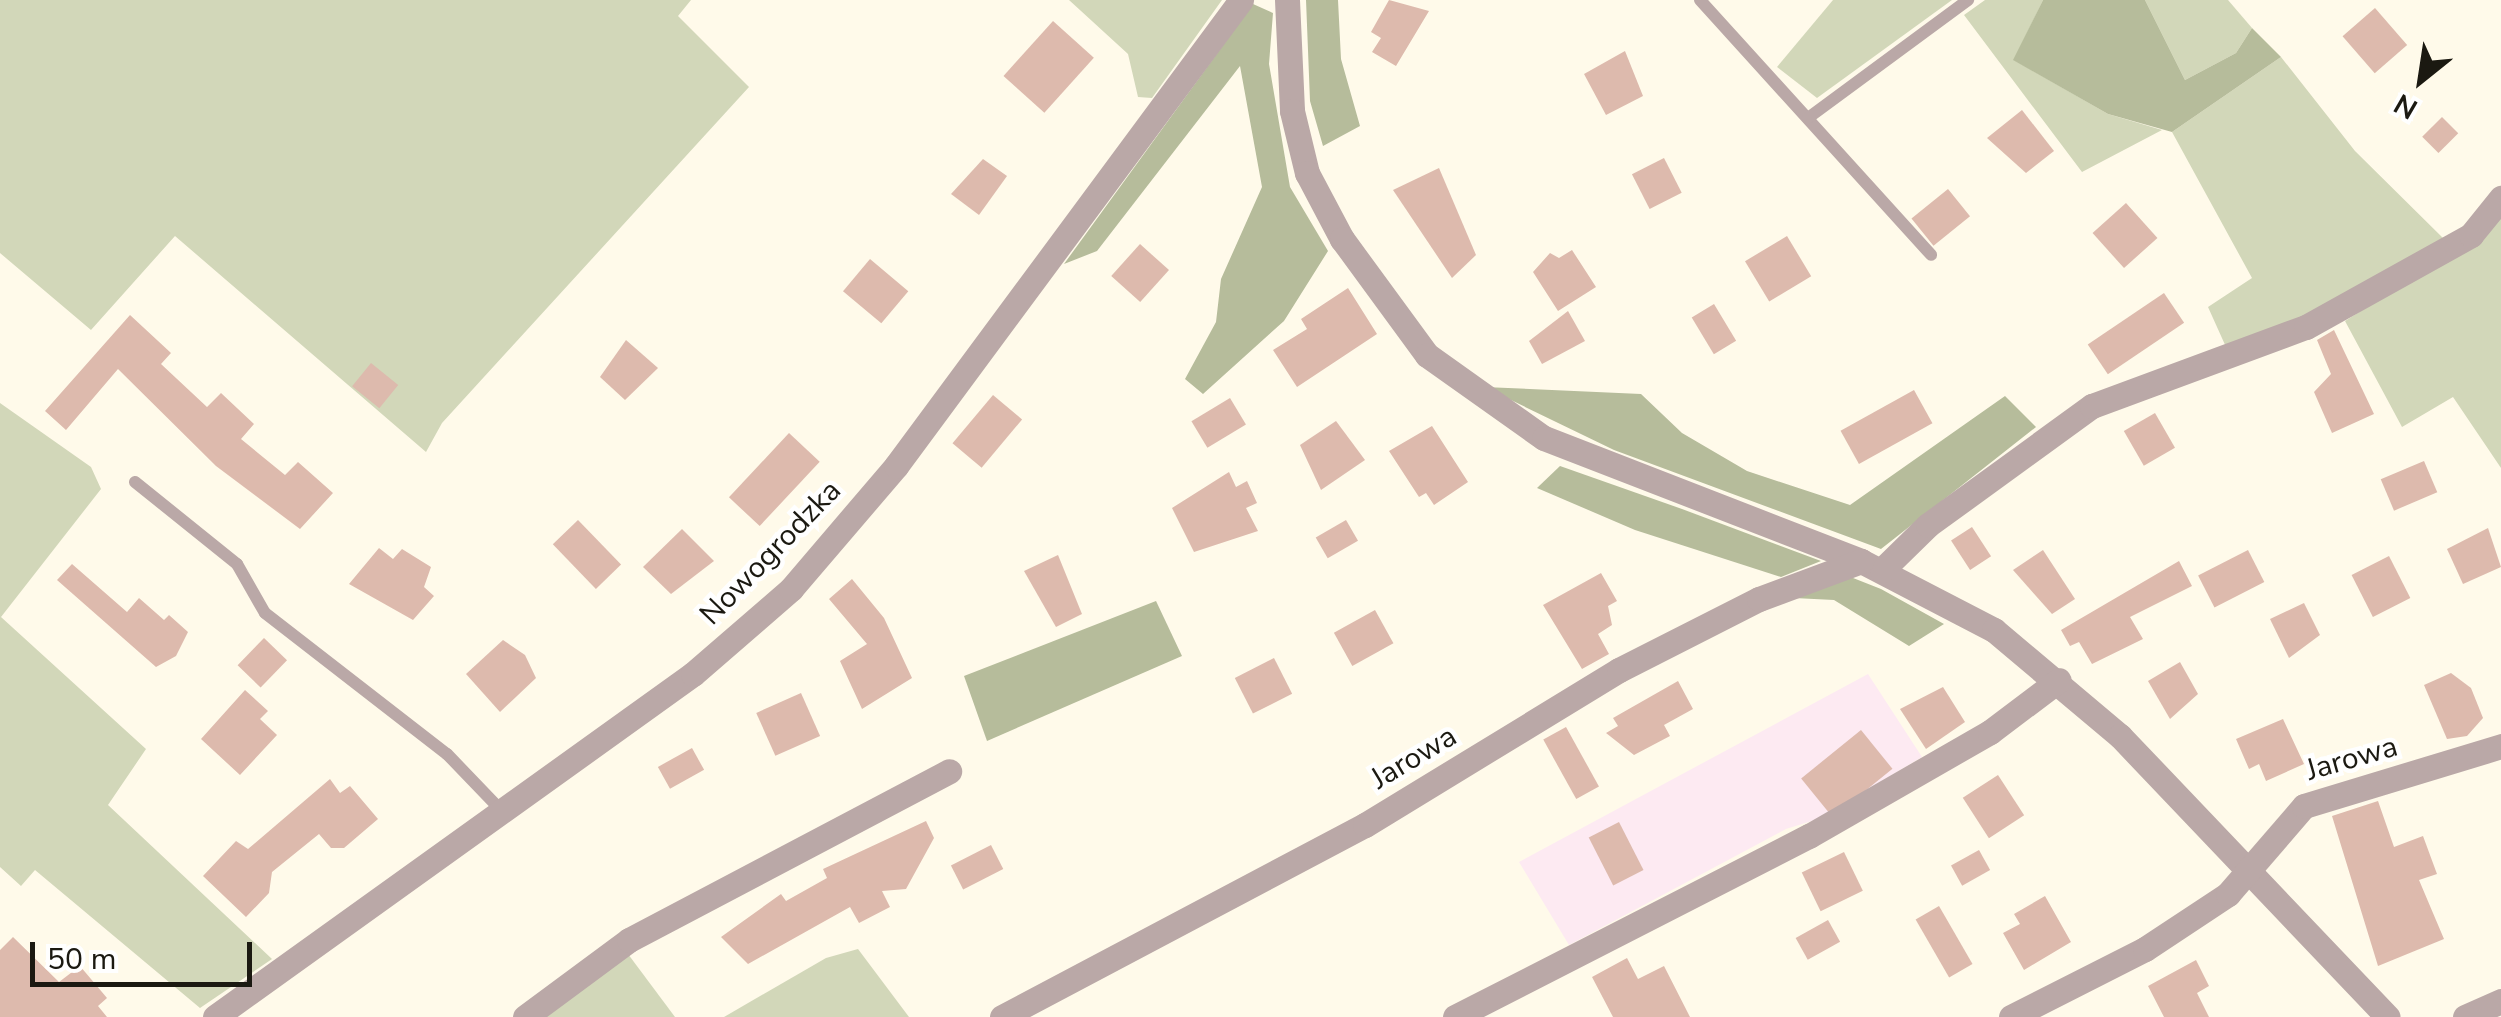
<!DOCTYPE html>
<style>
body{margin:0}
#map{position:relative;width:2501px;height:1017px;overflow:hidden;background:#fffaea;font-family:"Nunito Sans",sans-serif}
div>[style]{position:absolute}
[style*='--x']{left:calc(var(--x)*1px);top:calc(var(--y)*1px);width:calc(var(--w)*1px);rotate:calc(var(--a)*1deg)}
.industrial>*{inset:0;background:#fdeaf2}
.green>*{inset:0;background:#d2d7b9}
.forest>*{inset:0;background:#b6bc9b}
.building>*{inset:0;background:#ddbaad;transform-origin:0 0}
.lane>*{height:12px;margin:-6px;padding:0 6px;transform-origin:6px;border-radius:6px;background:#baa8a7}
.street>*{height:25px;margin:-12.5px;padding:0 12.5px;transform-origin:12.5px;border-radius:12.5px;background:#baa8a7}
span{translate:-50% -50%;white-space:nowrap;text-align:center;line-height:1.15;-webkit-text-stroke:9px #fff;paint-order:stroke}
.street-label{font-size:30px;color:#1b1911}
.north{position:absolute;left:2371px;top:30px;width:100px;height:100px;-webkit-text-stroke:8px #fff;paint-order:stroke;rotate:210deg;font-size:28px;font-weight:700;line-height:40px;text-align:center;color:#1b1911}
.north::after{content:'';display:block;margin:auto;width:35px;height:45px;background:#1b1911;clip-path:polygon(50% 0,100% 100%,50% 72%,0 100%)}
.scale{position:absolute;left:30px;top:942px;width:222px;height:45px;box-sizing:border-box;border:5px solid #1b1911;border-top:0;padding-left:12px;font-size:30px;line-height:35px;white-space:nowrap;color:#1b1911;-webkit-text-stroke:8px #fff;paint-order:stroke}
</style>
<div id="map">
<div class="industrial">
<div style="clip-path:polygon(1868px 674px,1922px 757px,1818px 819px,1786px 829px,1569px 945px,1519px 862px)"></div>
</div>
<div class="green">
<div style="clip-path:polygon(0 0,691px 0,678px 16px,749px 87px,442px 423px,426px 452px,175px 236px,91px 330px,0 253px)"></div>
<div style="clip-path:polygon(1069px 0,1222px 0,1152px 98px,1138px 97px,1128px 54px)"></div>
<div style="clip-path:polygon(1833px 0,1952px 0,1817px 98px,1777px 67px)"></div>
<div style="clip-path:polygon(1985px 0,2043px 0,2014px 60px,2108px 114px,2162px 130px,2082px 172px,1964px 15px)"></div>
<div style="clip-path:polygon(2145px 0,2228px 0,2252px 28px,2236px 53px,2185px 80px)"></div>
<div style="clip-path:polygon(2281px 57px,2355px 151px,2445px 240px,2308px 315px,2226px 347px,2208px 307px,2252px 278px,2172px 132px)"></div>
<div style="clip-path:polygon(2501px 213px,2501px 468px,2453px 397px,2402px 427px,2345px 321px,2479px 237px)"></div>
<div style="clip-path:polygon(0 403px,91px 467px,101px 489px,1px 617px,146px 749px,108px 805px,272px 959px,200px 1008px,35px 870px,21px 886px,0 867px)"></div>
<div style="clip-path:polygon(858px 949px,909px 1017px,724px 1017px,826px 958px)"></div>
<div style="clip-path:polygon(628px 954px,675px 1017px,546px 1017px)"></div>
</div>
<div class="forest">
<div style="clip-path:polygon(1306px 0,1338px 0,1341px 59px,1360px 126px,1323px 146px,1310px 101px)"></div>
<div style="clip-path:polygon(2043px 0,2145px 0,2185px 80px,2236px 53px,2252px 28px,2281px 57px,2172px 132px,2108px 114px,2013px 60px)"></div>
<div style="clip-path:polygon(1253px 4px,1273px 13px,1269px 64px,1290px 187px,1328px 251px,1284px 321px,1203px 394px,1185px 379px,1216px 322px,1221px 279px,1262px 187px,1240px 66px,1097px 251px,1064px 264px)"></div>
<div style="clip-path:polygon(1484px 387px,1641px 394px,1682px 433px,1747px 471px,1850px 505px,2005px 396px,2036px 427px,1881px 549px,1614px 450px)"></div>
<div style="clip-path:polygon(1560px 466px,1682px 509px,1821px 561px,1781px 577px,1635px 530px,1537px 488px)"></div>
<div style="clip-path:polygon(1848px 576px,1881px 589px,1944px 624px,1909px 646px,1834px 600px,1794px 598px)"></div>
<div style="clip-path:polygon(1156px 601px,1182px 656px,987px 741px,964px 676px)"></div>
</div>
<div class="building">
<div style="clip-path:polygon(1389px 0,1429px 11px,1396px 66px,1372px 52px,1381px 38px,1371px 32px)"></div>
<div style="left:2375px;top:8px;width:49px;height:43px;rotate:49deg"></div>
<div style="left:1053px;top:21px;width:55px;height:74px;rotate:42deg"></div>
<div style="clip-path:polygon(1625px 51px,1643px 96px,1606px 115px,1584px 74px)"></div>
<div style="clip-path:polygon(2022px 110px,2054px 151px,2026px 173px,1987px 138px)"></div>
<div style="left:2442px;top:117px;width:23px;height:28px;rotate:45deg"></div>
<div style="left:1664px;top:158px;width:39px;height:36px;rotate:63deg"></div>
<div style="clip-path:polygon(983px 159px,1007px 176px,979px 215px,951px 194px)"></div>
<div style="clip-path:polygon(1439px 168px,1476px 255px,1452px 278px,1393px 190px)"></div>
<div style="left:1948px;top:189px;width:35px;height:47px;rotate:51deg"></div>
<div style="left:2126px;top:203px;width:47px;height:45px;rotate:48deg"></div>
<div style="left:1787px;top:236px;width:47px;height:49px;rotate:59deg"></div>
<div style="left:1140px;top:244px;width:39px;height:43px;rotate:42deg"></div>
<div style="clip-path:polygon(1572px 250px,1596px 287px,1558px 311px,1533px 272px,1550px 253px,1559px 258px)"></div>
<div style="left:870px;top:259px;width:50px;height:42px;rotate:40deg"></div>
<div style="clip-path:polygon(1348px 288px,1377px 334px,1297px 387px,1273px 350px,1307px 329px,1301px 319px)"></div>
<div style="left:2164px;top:293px;width:36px;height:92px;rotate:56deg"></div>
<div style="left:1714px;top:304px;width:43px;height:26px;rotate:59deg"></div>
<div style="clip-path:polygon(1568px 311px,1585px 341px,1542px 364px,1529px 341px)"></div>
<div style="clip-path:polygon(130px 315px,171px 353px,161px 364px,207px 407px,221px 393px,254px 424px,241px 439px,285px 475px,298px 462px,333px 493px,300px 529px,216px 466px,118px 369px,66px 430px,45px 411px)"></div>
<div style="clip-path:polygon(2334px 330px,2374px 414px,2332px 433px,2314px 392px,2331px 374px,2317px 340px)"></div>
<div style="clip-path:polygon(626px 340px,658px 368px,625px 400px,600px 377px)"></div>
<div style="left:371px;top:363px;width:35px;height:30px;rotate:39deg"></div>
<div style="left:1914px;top:390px;width:38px;height:84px;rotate:61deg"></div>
<div style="left:993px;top:395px;width:38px;height:63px;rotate:40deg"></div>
<div style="left:1230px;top:398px;width:31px;height:45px;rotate:59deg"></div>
<div style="left:2155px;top:413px;width:40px;height:36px;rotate:60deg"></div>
<div style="clip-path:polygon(1336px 421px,1365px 460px,1321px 490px,1300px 445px)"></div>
<div style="clip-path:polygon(1432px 426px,1468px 482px,1434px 505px,1426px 493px,1419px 497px,1389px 451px)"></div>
<div style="left:789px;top:433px;width:42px;height:88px;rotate:43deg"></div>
<div style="left:2424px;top:461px;width:34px;height:47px;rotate:67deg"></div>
<div style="clip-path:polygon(1229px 472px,1236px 487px,1247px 481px,1257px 503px,1246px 508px,1258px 531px,1194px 552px,1172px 508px)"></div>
<div style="left:578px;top:520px;width:62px;height:35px;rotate:46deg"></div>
<div style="left:1346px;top:520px;width:24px;height:35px;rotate:60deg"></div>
<div style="left:1972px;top:527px;width:35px;height:25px;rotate:57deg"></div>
<div style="clip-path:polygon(2488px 528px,2501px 567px,2463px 584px,2447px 549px)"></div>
<div style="clip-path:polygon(682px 529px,714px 561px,671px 594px,643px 567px)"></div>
<div style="clip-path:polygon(379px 548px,393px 559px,402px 549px,431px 567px,424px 587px,434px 596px,413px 620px,349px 584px)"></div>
<div style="clip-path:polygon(2043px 550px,2075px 599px,2052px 614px,2013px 570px)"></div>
<div style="left:2248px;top:550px;width:36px;height:56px;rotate:63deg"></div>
<div style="clip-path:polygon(1058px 555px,1082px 614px,1056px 627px,1024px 571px)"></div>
<div style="left:2389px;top:556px;width:47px;height:42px;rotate:63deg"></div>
<div style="clip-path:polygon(2179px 561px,2192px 586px,2130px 617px,2143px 639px,2092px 664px,2079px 642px,2070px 646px,2061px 630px)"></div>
<div style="clip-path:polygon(72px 564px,127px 612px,139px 598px,164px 620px,169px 615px,188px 632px,176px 656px,156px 667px,57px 580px)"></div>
<div style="clip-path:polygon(1601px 573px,1617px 601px,1608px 606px,1612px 625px,1598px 634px,1609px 654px,1582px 669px,1543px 605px)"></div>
<div style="clip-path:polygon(852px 579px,884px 618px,912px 678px,862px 709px,840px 661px,867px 644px,829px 599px)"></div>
<div style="clip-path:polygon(2304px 603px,2320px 635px,2289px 658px,2270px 619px)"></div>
<div style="left:1375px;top:610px;width:38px;height:47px;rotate:61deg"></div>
<div style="left:264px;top:638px;width:32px;height:38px;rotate:44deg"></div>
<div style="clip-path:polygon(503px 640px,525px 655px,536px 678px,500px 712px,466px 674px)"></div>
<div style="left:1274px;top:658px;width:40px;height:44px;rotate:63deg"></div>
<div style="clip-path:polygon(2180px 662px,2198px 694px,2170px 719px,2148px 681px)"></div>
<div style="clip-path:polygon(2451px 673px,2471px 688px,2483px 718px,2467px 736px,2447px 739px,2424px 685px)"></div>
<div style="clip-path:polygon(1678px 681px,1693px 709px,1664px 725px,1670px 736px,1634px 755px,1606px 733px,1618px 726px,1613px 718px)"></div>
<div style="clip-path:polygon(1943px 687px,1965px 722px,1926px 749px,1900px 709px)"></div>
<div style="clip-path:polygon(245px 690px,268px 711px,260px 719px,277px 735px,240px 775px,201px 739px)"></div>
<div style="left:801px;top:693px;width:47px;height:49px;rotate:66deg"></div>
<div style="clip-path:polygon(2283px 719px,2304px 764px,2266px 781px,2259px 764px,2249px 769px,2236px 739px)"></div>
<div style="left:1566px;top:727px;width:68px;height:26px;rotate:61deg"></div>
<div style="left:1861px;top:730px;width:50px;height:77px;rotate:51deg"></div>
<div style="left:692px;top:748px;width:25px;height:39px;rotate:61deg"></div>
<div style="left:1998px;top:775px;width:48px;height:42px;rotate:57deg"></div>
<div style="clip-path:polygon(330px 779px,340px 793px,350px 786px,378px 819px,344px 848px,331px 848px,319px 834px,272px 872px,269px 893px,246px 917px,203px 876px,236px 841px,248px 849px)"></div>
<div style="clip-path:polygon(2378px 801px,2394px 847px,2423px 836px,2437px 874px,2419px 880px,2444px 939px,2378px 966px,2332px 816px)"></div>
<div style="clip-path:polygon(926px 821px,934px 838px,906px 889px,882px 891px,890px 907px,859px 923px,850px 907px,748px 964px,721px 937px,781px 894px,786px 901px,827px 878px,823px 869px)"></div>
<div style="left:1619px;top:822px;width:54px;height:34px;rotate:63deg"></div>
<div style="left:991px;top:845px;width:27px;height:45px;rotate:63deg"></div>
<div style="left:1979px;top:850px;width:23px;height:32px;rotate:61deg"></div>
<div style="left:1844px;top:852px;width:43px;height:47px;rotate:64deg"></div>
<div style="clip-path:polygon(2045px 896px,2071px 942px,2024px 970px,2003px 933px,2020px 924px,2014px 914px)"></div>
<div style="left:1939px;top:906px;width:67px;height:27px;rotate:60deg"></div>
<div style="left:1828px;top:920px;width:25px;height:37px;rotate:61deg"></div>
<div style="clip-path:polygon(13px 937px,59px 982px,80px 966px,107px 998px,98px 1006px,107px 1017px,0 1017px,0 950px)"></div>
<div style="clip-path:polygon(1627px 958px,1638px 979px,1664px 966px,1690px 1017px,1613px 1017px,1592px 977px)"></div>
<div style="clip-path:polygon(2196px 960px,2209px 986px,2197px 993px,2209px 1017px,2164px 1017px,2148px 986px)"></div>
</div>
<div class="lane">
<div style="--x:1700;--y:0;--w:344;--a:47.8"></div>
<div style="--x:1808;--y:118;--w:199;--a:-36.4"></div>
<div style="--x:135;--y:482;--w:131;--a:38.8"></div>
<div style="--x:237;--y:564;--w:56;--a:60.3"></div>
<div style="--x:265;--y:613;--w:230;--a:37.8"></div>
<div style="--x:447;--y:754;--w:75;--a:46.1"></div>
</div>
<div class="street">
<div style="--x:1287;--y:0;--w:111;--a:87.4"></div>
<div style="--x:1292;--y:111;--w:64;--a:76.4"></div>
<div style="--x:1307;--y:173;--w:75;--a:62.1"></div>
<div style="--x:1342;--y:239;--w:144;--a:53.8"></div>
<div style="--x:1427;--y:355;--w:143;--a:35.4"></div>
<div style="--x:1544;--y:438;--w:340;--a:21.2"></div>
<div style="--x:1861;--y:561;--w:150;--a:27.4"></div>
<div style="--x:1994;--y:630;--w:165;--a:40.1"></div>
<div style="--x:2120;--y:736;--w:388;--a:46.4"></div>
<div style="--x:1882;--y:570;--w:64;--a:-44.4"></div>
<div style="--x:1928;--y:525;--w:203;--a:-36"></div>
<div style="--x:2092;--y:406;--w:228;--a:-20.3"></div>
<div style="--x:2306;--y:327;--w:189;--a:-29.1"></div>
<div style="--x:2471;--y:235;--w:48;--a:-51"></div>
<div style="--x:215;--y:1017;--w:588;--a:-35.66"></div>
<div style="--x:693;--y:674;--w:130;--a:-40.9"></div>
<div style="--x:791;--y:589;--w:162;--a:-49.5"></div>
<div style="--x:896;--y:466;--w:580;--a:-53.49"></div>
<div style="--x:525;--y:1017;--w:129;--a:-36.5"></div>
<div style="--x:629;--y:940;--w:362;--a:-27.8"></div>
<div style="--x:1002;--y:1017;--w:411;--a:-27.9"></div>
<div style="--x:1365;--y:825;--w:298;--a:-31.4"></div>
<div style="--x:1619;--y:670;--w:157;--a:-26.9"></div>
<div style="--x:1759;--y:599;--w:109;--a:-20.4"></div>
<div style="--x:1455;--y:1017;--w:398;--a:-27.1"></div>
<div style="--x:1809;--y:836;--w:209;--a:-29.9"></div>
<div style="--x:1990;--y:732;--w:86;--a:-37"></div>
<div style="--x:2011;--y:1017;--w:150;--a:-26.9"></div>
<div style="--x:2145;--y:949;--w:100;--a:-33.5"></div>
<div style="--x:2228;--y:894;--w:116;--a:-49.2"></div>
<div style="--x:2304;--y:806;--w:206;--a:-16.9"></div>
<div style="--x:2465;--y:1017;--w:39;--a:-24"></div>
</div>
<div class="street-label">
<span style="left:771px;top:553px;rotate:-46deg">Nowogrodzka</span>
<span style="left:1414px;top:758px;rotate:-31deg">Jarowa</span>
<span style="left:2352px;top:759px;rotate:-16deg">Jarowa</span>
</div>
<div class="north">N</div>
<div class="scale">50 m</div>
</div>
